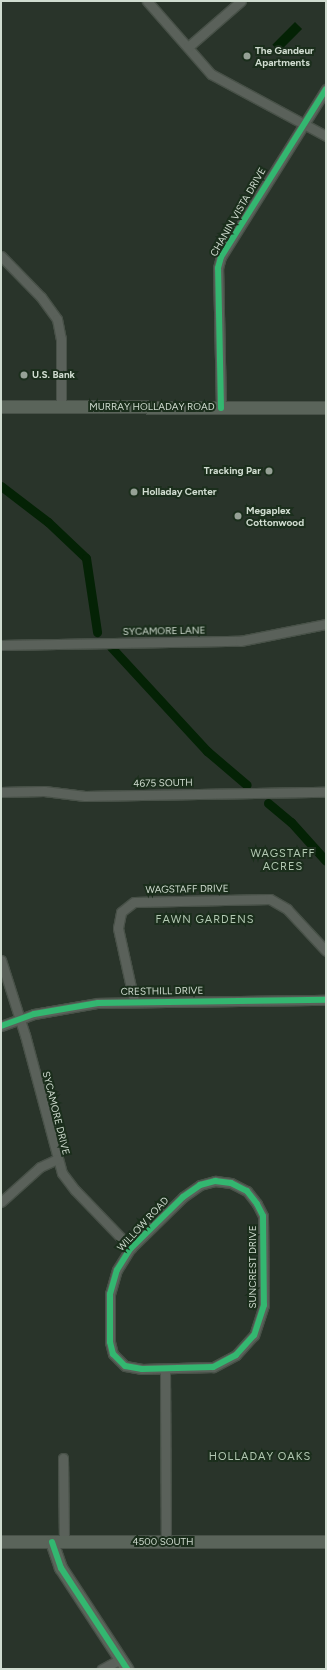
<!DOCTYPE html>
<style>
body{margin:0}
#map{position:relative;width:327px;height:1670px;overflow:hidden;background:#29342a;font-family:Figtree,sans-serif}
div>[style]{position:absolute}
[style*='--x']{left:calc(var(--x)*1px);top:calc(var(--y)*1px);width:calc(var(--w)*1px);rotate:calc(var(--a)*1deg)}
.water>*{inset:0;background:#042205;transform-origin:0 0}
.canal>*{height:9px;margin:-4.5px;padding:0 4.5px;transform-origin:4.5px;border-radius:4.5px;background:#042205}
.roads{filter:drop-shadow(1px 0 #485148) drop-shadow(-1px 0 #485148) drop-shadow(0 1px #485148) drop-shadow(0 -1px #485148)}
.street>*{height:9px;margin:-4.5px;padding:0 4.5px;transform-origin:4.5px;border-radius:4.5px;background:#5a615a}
.secondary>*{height:12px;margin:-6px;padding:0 6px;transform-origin:6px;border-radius:6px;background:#5a645a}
.cycleway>*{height:6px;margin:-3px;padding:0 3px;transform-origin:3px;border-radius:3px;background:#33b770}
.dots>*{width:11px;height:11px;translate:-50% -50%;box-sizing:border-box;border:2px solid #1b2e1c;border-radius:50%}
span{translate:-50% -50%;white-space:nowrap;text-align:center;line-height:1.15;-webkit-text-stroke:4px #1b2e1c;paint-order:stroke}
.poi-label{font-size:10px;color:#d0dcd0;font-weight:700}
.left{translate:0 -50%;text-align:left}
.right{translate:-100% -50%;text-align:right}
.street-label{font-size:10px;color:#d0dcd0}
.neighbourhood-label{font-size:11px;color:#b2c8b2;letter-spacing:1px}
.frame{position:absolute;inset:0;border:2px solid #d0dcd0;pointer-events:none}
</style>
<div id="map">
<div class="water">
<div style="left:295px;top:22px;width:10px;height:32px;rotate:45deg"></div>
</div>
<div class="canal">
<div style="--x:1;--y:486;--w:59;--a:37.5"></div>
<div style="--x:48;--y:522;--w:52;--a:43.5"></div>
<div style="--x:86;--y:558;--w:75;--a:81.5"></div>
<div style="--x:111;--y:647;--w:142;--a:47.3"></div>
<div style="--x:207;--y:751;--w:52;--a:40.4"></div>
<div style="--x:268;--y:803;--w:30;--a:40"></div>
<div style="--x:291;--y:822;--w:52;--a:48.1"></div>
</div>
<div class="roads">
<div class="street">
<div style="--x:147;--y:1;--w:97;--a:48.8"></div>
<div style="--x:211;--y:74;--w:131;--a:28.3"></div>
<div style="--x:188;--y:47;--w:70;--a:-41"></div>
<div style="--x:1;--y:256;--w:57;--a:45.7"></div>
<div style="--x:41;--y:297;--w:27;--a:54"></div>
<div style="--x:57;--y:319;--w:20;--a:79"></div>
<div style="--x:61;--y:339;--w:68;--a:90"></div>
<div style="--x:221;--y:408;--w:140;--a:-91.2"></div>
<div style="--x:218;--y:268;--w:11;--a:-75"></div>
<div style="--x:221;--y:257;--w:198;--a:-58"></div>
<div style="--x:1;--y:645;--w:239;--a:-1"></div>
<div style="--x:240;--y:641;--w:88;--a:-11.2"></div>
<div style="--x:1;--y:792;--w:43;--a:-1.3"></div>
<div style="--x:44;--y:791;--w:41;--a:7"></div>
<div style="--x:85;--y:796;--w:241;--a:-1"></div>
<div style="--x:1;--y:960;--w:79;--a:72.3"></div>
<div style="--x:25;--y:1035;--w:143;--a:75"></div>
<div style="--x:62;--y:1173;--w:21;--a:53"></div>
<div style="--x:75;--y:1190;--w:81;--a:46"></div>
<div style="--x:134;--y:1001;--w:75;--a:-102.4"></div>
<div style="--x:118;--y:928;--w:16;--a:-79"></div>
<div style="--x:121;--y:912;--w:16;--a:-38"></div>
<div style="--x:134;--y:902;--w:136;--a:-1.3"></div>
<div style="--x:270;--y:899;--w:20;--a:30"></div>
<div style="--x:287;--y:909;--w:57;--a:47.1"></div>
<div style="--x:1;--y:1026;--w:35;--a:-20"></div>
<div style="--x:34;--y:1014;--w:65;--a:-9.8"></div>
<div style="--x:98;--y:1003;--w:228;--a:-0.8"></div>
<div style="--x:215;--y:1181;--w:16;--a:7"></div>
<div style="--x:231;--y:1183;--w:18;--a:27"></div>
<div style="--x:247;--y:1191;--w:16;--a:52"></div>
<div style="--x:257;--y:1204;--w:13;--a:63"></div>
<div style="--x:263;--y:1216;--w:89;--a:89.4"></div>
<div style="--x:264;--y:1305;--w:32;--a:108"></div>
<div style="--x:254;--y:1335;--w:27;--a:132"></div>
<div style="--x:236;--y:1355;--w:26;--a:152"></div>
<div style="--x:213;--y:1367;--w:71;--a:178.4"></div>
<div style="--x:142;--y:1369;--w:17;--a:-170"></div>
<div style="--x:125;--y:1366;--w:17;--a:-135"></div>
<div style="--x:113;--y:1354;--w:12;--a:-104"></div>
<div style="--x:110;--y:1342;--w:48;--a:-90"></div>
<div style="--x:110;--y:1294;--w:25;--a:-74"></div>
<div style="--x:117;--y:1270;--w:26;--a:-58"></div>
<div style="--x:131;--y:1248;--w:73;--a:-44.4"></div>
<div style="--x:183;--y:1197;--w:21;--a:-35"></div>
<div style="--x:200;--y:1185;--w:16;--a:-15"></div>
<div style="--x:1;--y:1202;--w:52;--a:-41.9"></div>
<div style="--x:40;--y:1167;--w:19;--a:-25"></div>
<div style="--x:165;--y:1369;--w:173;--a:89.7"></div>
<div style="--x:63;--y:1458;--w:84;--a:89.3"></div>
<div style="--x:102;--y:1669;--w:21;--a:-28"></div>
</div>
<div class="secondary">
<div style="--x:1;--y:407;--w:325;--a:0.2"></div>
<div style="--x:1;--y:1542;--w:325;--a:0"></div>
<div style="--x:52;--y:1542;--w:28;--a:71"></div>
<div style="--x:61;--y:1568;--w:121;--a:56.8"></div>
</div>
</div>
<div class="cycleway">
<div style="--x:221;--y:408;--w:140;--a:-91.2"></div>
<div style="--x:218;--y:268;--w:11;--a:-75"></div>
<div style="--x:221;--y:257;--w:198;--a:-58"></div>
<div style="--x:1;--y:1026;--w:35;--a:-20"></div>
<div style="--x:34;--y:1014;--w:65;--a:-9.8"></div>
<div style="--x:98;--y:1003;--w:228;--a:-0.8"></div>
<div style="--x:215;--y:1181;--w:16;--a:7"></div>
<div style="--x:231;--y:1183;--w:18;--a:27"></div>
<div style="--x:247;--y:1191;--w:16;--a:52"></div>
<div style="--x:257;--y:1204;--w:13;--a:63"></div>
<div style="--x:263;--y:1216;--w:89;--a:89.4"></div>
<div style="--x:264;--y:1305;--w:32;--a:108"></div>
<div style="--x:254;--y:1335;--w:27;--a:132"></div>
<div style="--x:236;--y:1355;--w:26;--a:152"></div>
<div style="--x:213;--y:1367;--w:71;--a:178.4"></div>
<div style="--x:142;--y:1369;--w:17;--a:-170"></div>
<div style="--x:125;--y:1366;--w:17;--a:-135"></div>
<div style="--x:113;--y:1354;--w:12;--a:-104"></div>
<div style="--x:110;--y:1342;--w:48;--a:-90"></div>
<div style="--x:110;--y:1294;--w:25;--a:-74"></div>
<div style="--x:117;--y:1270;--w:26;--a:-58"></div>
<div style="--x:131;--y:1248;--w:73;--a:-44.4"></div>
<div style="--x:183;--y:1197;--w:21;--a:-35"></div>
<div style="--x:200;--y:1185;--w:16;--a:-15"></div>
<div style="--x:52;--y:1542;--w:28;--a:71"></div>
<div style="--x:61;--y:1568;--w:121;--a:56.8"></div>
</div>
<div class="dots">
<div style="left:247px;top:56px;background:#96a196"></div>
<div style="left:24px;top:375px;background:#96a196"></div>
<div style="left:269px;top:471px;background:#96a196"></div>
<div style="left:134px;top:492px;background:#96a196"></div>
<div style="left:238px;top:516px;background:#96a196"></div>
</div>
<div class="poi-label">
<span class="left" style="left:255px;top:56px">The Gandeur<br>Apartments</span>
<span class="left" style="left:32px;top:375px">U.S. Bank</span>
<span class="right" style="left:261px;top:471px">Tracking Par</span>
<span class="left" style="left:142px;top:492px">Holladay Center</span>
<span class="left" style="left:246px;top:516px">Megaplex<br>Cottonwood</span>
</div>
<div class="street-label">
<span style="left:238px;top:212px;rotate:-60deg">CHANIN VISTA DRIVE</span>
<span style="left:152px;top:407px">MURRAY HOLLADAY ROAD</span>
<span style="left:164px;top:631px;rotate:-1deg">SYCAMORE LANE</span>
<span style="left:163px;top:783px;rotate:-1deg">4675 SOUTH</span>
<span style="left:187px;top:889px;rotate:-1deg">WAGSTAFF DRIVE</span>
<span style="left:162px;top:991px;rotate:-1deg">CRESTHILL DRIVE</span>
<span style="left:56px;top:1113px;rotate:76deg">SYCAMORE DRIVE</span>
<span style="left:143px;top:1224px;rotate:-47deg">WILLOW ROAD</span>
<span style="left:253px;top:1267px;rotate:-90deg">SUNCREST DRIVE</span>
<span style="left:163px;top:1542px">4500 SOUTH</span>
</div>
<div class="neighbourhood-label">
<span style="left:283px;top:861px">WAGSTAFF<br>ACRES</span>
<span style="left:205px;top:920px">FAWN GARDENS</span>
<span style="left:260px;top:1457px">HOLLADAY OAKS</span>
</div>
<div class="frame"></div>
</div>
